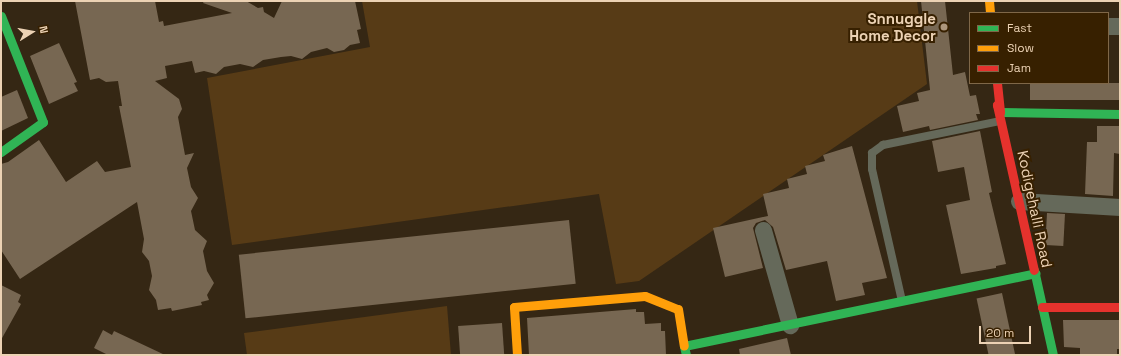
<!DOCTYPE html>
<style>
body{margin:0}
#map{position:relative;width:1121px;height:356px;overflow:hidden;background:#352714;font-family:"Space Grotesk",sans-serif}
div>[style]{position:absolute}
[style*='--x']{left:calc(var(--x)*1px);top:calc(var(--y)*1px);width:calc(var(--w)*1px);rotate:calc(var(--a)*1deg)}
.green>*{inset:0;background:#573b16}
.building>*{inset:0;background:#776752;transform-origin:0 0}
.lane>*{height:8px;margin:-4px;padding:0 4px;transform-origin:4px;border-radius:4px;background:#65695a}
.street>*{height:17px;margin:-8.5px;padding:0 8.5px;transform-origin:8.5px;border-radius:8.5px;background:#65695a}
.fast>*{height:9px;margin:-4.5px;padding:0 4.5px;transform-origin:4.5px;border-radius:4.5px;background:#30b455}
.slow>*{height:9px;margin:-4.5px;padding:0 4.5px;transform-origin:4.5px;border-radius:4.5px;background:#ff9f0a}
.jam>*{height:9px;margin:-4.5px;padding:0 4.5px;transform-origin:4.5px;border-radius:4.5px;background:#e5322d}
.dots>*{width:11px;height:11px;translate:-50% -50%;box-sizing:border-box;border:2px solid #372000;border-radius:50%}
span{translate:-50% -50%;white-space:nowrap;text-align:center;line-height:1.15;-webkit-text-stroke:4px #372000;paint-order:stroke}
.poi-label{font-size:15px;color:#ecd2b4;font-weight:700}
.right{translate:-100% -50%;text-align:right}
.street-label{font-size:15px;color:#ecd2b4}
.frame{position:absolute;inset:0;border:2px solid #ecd2b4;pointer-events:none}
.legend{position:absolute;left:969px;top:12px;width:140px;height:72px;box-sizing:border-box;background:#372000;border:1px solid #7f6748;margin:0;padding:5px 7px;list-style:none;font-size:12px;color:#ecd2b4}
.legend li{display:flex;align-items:center;gap:8px;height:20px}
.legend b{width:20px;border:1px solid #7f6748}
.north{position:absolute;left:12px;top:12px;width:40px;height:40px;-webkit-text-stroke:3px #372000;paint-order:stroke;rotate:79deg;font-size:11px;font-weight:700;line-height:16px;text-align:center;color:#ecd2b4}
.north::after{content:'';display:block;margin:auto;width:14px;height:18px;background:#ecd2b4;clip-path:polygon(50% 0,100% 100%,50% 72%,0 100%)}
.scale{position:absolute;left:979px;top:326px;width:52px;height:18px;box-sizing:border-box;border:2px solid #ecd2b4;border-top:0;padding-left:5px;font-size:12px;line-height:14px;white-space:nowrap;color:#ecd2b4;-webkit-text-stroke:3px #372000;paint-order:stroke}
</style>
<div id="map">
<div class="green">
<div style="clip-path:polygon(362px 1px,917px 1px,927px 84px,639px 281px,616px 284px,599px 194px,232px 245px,207px 78px,370px 47px)"></div>
<div style="clip-path:polygon(447px 306px,451px 355px,247px 355px,244px 333px)"></div>
</div>
<div class="building">
<div style="clip-path:polygon(75px 1px,155px 1px,159px 22px,163px 21px,164px 26px,232px 13px,203px 3px,204px 1px,246px 1px,258px 8px,263px 7px,264px 12px,274px 18px,282px 1px,355px 1px,361px 29px,357px 30px,360px 43px,350px 45px,344px 50px,334px 52px,327px 48px,311px 52px,302px 59px,291px 56px,281px 57px,263px 60px,253px 67px,240px 64px,224px 67px,216px 74px,204px 71px,195px 73px,192px 61px,165px 66px,167px 78px,155px 81px,179px 99px,182px 109px,178px 117px,185px 155px,194px 153px,187px 168px,191px 187px,198px 198px,191px 211px,195px 230px,207px 241px,203px 251px,207px 271px,214px 283px,207px 295px,209px 300px,201px 302px,202px 305px,172px 311px,171px 308px,158px 310px,156px 300px,149px 290px,152px 276px,149px 261px,142px 252px,144px 239px,137px 202px,20px 279px,1px 250px,1px 164px,8px 162px,39px 140px,66px 182px,97px 161px,105px 172px,131px 167px,119px 106px,122px 106px,118px 81px,106px 82px,99px 78px,90px 80px)"></div>
<div style="clip-path:polygon(921px 1px,945px 1px,953px 75px,965px 72px,970px 96px,976px 95px,980px 114px,976px 114px,978px 120px,930px 130px,929px 126px,903px 132px,897px 106px,919px 101px,917px 93px,930px 90px)"></div>
<div style="clip-path:polygon(59px 43px,77px 82px,74px 83px,78px 91px,49px 104px,30px 56px)"></div>
<div style="left:1030px;top:83px;width:90px;height:17px"></div>
<div style="clip-path:polygon(17px 90px,28px 118px,1px 131px,1px 97px)"></div>
<div style="clip-path:polygon(1097px 126px,1120px 126px,1120px 154px,1114px 153px,1113px 196px,1085px 194px,1087px 142px,1097px 142px)"></div>
<div style="clip-path:polygon(980px 131px,992px 192px,989px 193px,1006px 264px,996px 266px,996px 268px,961px 274px,946px 205px,970px 200px,964px 167px,938px 172px,932px 141px)"></div>
<div style="clip-path:polygon(852px 146px,887px 278px,862px 283px,865px 295px,836px 301px,827px 261px,786px 270px,773px 227px,765px 220px,756px 223px,753px 228px,763px 268px,725px 277px,713px 228px,768px 216px,763px 194px,789px 188px,787px 179px,807px 174px,805px 166px,825px 161px,823px 155px)"></div>
<div style="left:1047px;top:213px;width:18px;height:32px;rotate:3deg"></div>
<div style="left:569px;top:220px;width:64px;height:332px;rotate:84deg"></div>
<div style="clip-path:polygon(1px 285px,21px 295px,18px 302px,21px 304px,1px 340px)"></div>
<div style="left:1002px;top:293px;width:63px;height:26px;rotate:78deg"></div>
<div style="clip-path:polygon(636px 309px,636px 312px,644px 312px,645px 324px,661px 323px,661px 331px,665px 331px,666px 355px,529px 355px,527px 318px)"></div>
<div style="clip-path:polygon(1063px 320px,1120px 320px,1120px 349px,1117px 349px,1117px 355px,1080px 355px,1080px 348px,1064px 347px)"></div>
<div style="left:502px;top:323px;width:32px;height:44px;rotate:86deg"></div>
<div style="clip-path:polygon(103px 330px,112px 335px,114px 331px,165px 355px,108px 355px,94px 348px)"></div>
<div style="clip-path:polygon(787px 338px,791px 355px,740px 355px,739px 349px)"></div>
</div>
<div class="lane">
<div style="--x:902;--y:301;--w:135;--a:-102.8"></div>
<div style="--x:872;--y:169;--w:16;--a:-90"></div>
<div style="--x:872;--y:153;--w:14;--a:-36"></div>
<div style="--x:883;--y:145;--w:119;--a:-11.6"></div>
</div>
<div class="street">
<div style="--x:1108;--y:26;--w:12;--a:0"></div>
<div style="--x:1019;--y:201;--w:101;--a:3.4"></div>
<div style="--x:763;--y:230;--w:99;--a:74.1"></div>
</div>
<div class="fast">
<div style="--x:1;--y:16;--w:114;--a:68.4"></div>
<div style="--x:43;--y:122;--w:52;--a:144.5"></div>
<div style="--x:1000;--y:112;--w:120;--a:1"></div>
<div style="--x:1034;--y:270;--w:87;--a:77.4"></div>
<div style="--x:686;--y:355;--w:9;--a:-103"></div>
<div style="--x:684;--y:346;--w:359;--a:-11.7"></div>
</div>
<div class="slow">
<div style="--x:989;--y:1;--w:12;--a:85"></div>
<div style="--x:517;--y:355;--w:48;--a:-93.6"></div>
<div style="--x:514;--y:307;--w:131;--a:-4.8"></div>
<div style="--x:645;--y:296;--w:35;--a:22"></div>
<div style="--x:678;--y:309;--w:37;--a:81"></div>
</div>
<div class="jam">
<div style="--x:997;--y:83;--w:29;--a:84"></div>
<div style="--x:1000;--y:112;--w:8;--a:-113"></div>
<div style="--x:997;--y:105;--w:169;--a:77.4"></div>
<div style="--x:1042;--y:307;--w:78;--a:0"></div>
</div>
<div class="dots">
<div style="left:944px;top:27px;background:#ac967c"></div>
</div>
<div class="poi-label">
<span class="right" style="left:936px;top:27px">Snnuggle<br>Home Decor</span>
</div>
<div class="street-label">
<span style="left:1035px;top:209px;rotate:78deg">Kodigehalli Road</span>
</div>
<div class="frame"></div>
<ul class="legend">
<li><b style="height:5px;background:#30b455"></b>Fast</li>
<li><b style="height:5px;background:#ff9f0a"></b>Slow</li>
<li><b style="height:5px;background:#e5322d"></b>Jam</li>
</ul>
<div class="north">N</div>
<div class="scale">20 m</div>
</div>
